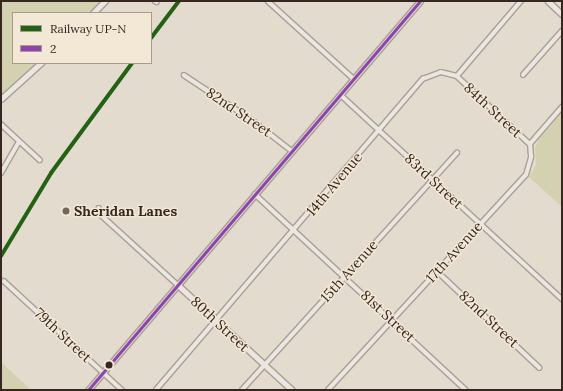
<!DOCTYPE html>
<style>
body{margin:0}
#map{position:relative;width:563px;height:391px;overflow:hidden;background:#e3dbce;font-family:Lora,serif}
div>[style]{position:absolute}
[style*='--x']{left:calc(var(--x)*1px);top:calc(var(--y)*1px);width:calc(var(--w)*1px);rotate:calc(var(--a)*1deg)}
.green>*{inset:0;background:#d4d1b1}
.roads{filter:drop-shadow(1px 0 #a8a097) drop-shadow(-1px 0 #a8a097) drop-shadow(0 1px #a8a097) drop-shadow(0 -1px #a8a097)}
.street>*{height:3.5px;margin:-1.75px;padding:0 1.75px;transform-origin:1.75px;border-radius:1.75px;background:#ebe6df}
.secondary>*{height:4.5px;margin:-2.25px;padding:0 2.25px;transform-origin:2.25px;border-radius:2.25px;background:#ebe6df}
.primary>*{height:5px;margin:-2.5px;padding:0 2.5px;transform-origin:2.5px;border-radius:2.5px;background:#e2dbd1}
.bus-1>*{height:3px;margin:-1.5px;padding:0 1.5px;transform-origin:1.5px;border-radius:1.5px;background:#8e44ad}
.rail-1>*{height:4px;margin:-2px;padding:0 2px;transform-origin:2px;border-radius:2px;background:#236214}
.dots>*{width:11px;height:11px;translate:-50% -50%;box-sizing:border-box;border:2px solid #f3e7d5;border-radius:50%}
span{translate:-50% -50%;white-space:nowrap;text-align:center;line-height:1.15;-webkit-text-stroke:3px #f3e7d5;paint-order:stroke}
.street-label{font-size:14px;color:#362820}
.poi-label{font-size:14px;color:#362820;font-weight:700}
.left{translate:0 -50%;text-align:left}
.frame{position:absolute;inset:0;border:2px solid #362820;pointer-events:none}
.legend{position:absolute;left:12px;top:12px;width:140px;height:52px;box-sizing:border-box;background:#f3e7d5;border:1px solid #a79b8d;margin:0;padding:5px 7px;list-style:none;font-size:12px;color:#362820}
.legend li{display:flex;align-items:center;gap:8px;height:20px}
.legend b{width:20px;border:1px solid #a79b8d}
</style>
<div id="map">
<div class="green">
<div style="clip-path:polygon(1px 1px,103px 1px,90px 13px,13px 13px,13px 63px,38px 63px,1px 96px)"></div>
<div style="clip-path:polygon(562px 112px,562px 207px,529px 177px,536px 165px,535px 148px,539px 139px)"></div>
<div style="clip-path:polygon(1px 362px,31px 390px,1px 390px)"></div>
</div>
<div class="roads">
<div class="street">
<div style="--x:155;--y:1;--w:2;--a:27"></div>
<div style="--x:268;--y:1;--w:116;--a:42.2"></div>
<div style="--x:184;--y:75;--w:82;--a:33.5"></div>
<div style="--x:252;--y:120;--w:51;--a:37.8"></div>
<div style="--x:523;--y:75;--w:59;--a:-48.4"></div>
<div style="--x:457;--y:76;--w:99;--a:-49.5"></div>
<div style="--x:341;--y:95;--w:301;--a:42.7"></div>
<div style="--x:1;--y:124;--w:53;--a:42.7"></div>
<div style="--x:1;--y:173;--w:36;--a:-60"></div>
<div style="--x:255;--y:194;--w:288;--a:42.9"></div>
<div style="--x:99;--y:208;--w:6;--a:81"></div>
<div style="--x:100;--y:214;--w:105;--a:42.3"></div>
<div style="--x:437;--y:271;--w:141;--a:43.3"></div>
<div style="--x:4;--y:281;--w:161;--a:42.7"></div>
<div style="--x:156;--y:390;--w:410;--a:-49.4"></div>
<div style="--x:423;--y:79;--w:19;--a:-21"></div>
<div style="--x:441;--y:72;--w:16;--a:14"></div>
<div style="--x:457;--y:76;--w:100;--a:43"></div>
<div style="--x:242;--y:390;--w:320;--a:-47.8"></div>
<div style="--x:328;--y:390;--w:292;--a:-47.4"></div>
<div style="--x:526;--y:175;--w:19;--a:-74"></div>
<div style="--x:531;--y:157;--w:13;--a:-94"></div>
<div style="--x:530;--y:144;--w:49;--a:-49.1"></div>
</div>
<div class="secondary">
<div style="--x:548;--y:1;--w:19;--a:43"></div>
<div style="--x:93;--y:13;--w:17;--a:-45"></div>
<div style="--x:1;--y:99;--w:54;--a:-42"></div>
<div style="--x:178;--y:285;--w:155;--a:42.6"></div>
</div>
<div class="primary">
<div style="--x:88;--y:390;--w:511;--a:-49.52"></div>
</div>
</div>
<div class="bus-1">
<div style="--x:88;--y:390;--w:511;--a:-49.52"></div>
</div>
<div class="rail-1">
<div style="--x:151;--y:38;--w:46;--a:-52.9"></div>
<div style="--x:1;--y:256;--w:97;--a:-58.9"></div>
<div style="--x:51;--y:173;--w:137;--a:-53.6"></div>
</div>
<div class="dots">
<div style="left:66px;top:211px;background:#73675d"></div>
<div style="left:109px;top:365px;background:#362820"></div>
</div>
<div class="street-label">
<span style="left:493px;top:110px;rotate:43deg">84th Street</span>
<span style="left:239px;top:112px;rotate:34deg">82nd Street</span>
<span style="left:434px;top:181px;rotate:43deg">83rd Street</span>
<span style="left:334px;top:184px;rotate:-50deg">14th Avenue</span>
<span style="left:454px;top:252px;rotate:-48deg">17th Avenue</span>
<span style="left:349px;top:271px;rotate:-48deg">15th Avenue</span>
<span style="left:388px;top:316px;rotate:43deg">81st Street</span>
<span style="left:489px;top:319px;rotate:43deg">82nd Street</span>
<span style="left:220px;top:324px;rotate:43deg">80th Street</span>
<span style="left:63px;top:335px;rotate:43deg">79th Street</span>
</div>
<div class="poi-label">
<span class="left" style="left:74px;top:211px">Sheridan Lanes</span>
</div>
<div class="frame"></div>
<ul class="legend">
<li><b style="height:5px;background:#236214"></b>Railway UP-N</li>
<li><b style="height:5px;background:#8e44ad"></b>2</li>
</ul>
</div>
